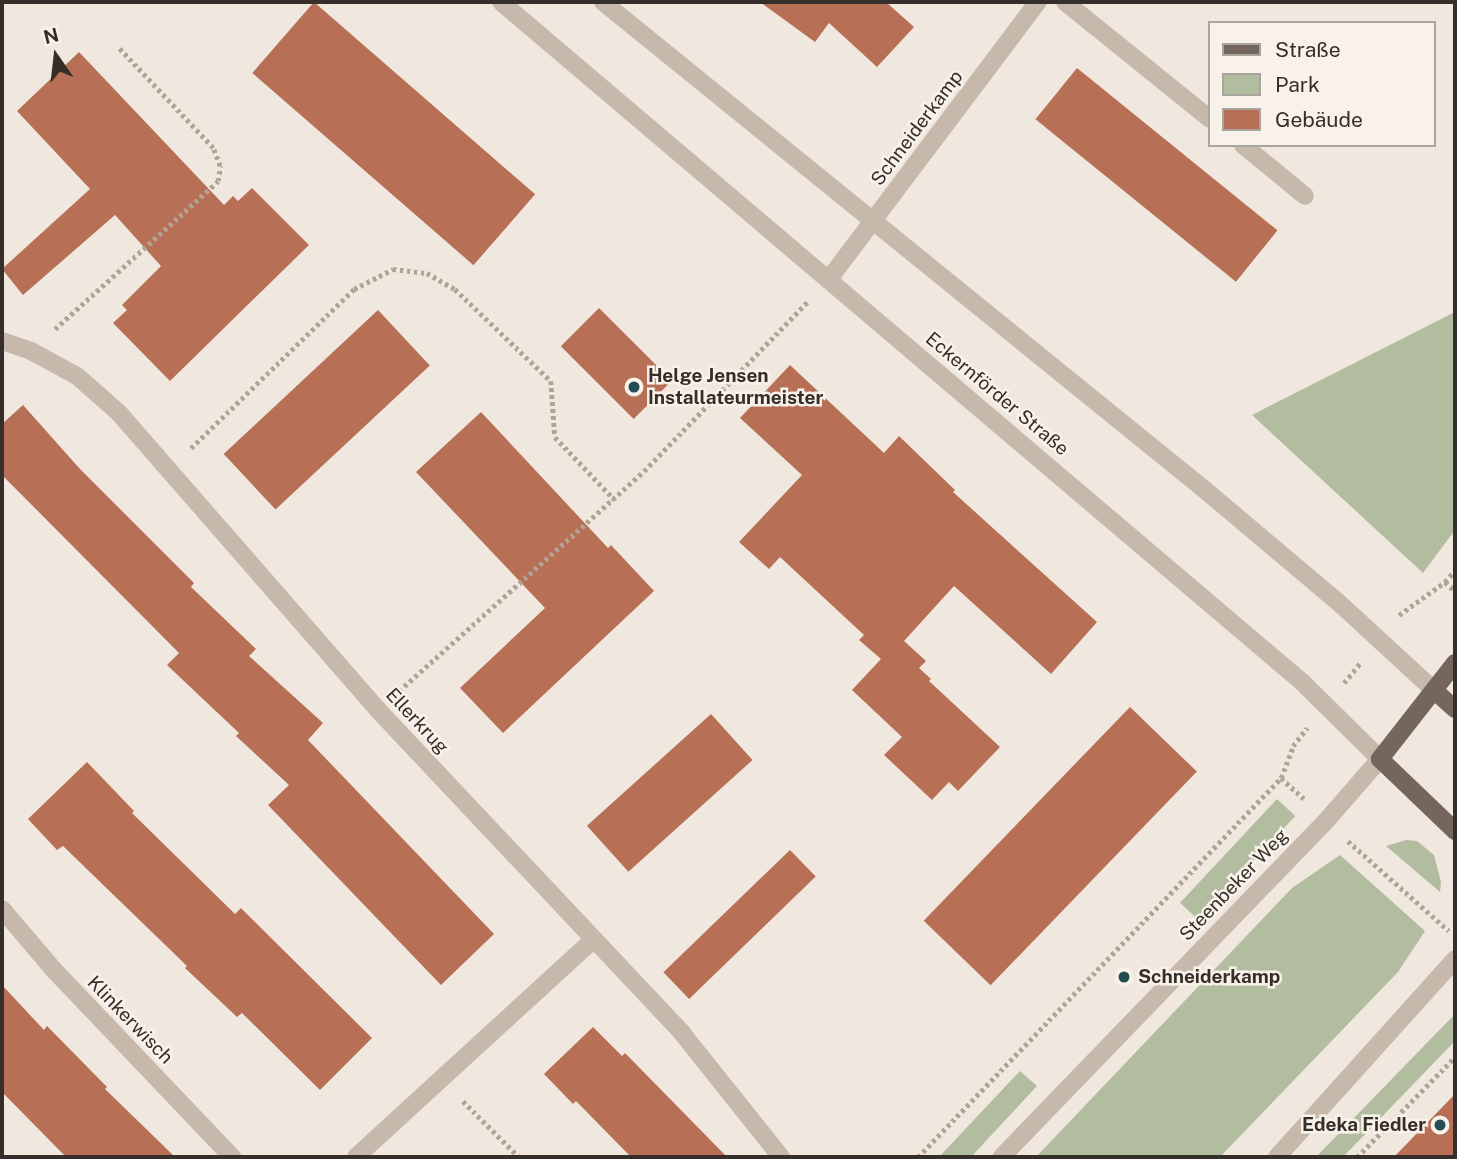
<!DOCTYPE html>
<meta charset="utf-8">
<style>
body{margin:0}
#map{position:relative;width:1457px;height:1159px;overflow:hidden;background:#f0e8df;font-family:"Public Sans",sans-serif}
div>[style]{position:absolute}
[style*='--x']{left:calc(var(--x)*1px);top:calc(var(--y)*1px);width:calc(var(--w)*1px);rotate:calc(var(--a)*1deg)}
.green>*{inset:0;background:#b2bda0;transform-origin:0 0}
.building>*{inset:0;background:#b77055;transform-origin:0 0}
.path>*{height:4.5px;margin-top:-2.25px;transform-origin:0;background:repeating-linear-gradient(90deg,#b2a396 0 3.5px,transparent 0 7px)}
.minor>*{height:18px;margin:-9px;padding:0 9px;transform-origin:9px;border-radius:9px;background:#c6b9ac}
.major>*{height:18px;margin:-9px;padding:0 9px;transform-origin:9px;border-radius:9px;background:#75665d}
.dots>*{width:19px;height:19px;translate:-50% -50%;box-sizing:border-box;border:4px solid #f8f2eb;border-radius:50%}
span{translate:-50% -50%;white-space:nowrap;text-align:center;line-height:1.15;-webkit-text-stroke:5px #f8f2eb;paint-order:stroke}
.street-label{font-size:19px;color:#352e2a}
.poi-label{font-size:19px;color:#352e2a;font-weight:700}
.left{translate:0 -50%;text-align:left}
.right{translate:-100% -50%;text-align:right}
.frame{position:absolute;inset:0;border:4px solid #352e2a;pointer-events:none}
.legend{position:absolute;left:1208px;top:21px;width:228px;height:126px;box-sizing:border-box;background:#f8f2eb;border:2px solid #aaa49e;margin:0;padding:9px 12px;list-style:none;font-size:21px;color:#352e2a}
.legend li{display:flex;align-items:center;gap:14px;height:35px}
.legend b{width:35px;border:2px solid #aaa49e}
.north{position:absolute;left:21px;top:21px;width:70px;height:70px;-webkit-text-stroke:5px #f8f2eb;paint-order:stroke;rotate:346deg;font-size:19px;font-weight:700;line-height:28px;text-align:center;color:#352e2a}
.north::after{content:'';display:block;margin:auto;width:24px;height:32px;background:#352e2a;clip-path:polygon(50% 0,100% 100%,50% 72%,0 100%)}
</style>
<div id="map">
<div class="green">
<div style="clip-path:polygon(1455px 312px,1455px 530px,1423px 573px,1252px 415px)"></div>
<div style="left:1277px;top:799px;width:25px;height:142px;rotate:43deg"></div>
<div style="clip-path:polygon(1406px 840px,1417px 841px,1434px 855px,1441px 882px,1440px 892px,1386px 846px)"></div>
<div style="clip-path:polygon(1340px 855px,1425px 931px,1398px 972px,1220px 1157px,1036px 1157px,1292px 888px)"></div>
<div style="clip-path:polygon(1455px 1014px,1455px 1041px,1343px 1157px,1316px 1157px)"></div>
<div style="clip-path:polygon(1020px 1071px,1037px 1086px,971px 1157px,939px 1157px)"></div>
</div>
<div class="building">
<div style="left:314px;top:2px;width:293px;height:94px;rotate:41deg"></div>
<div style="clip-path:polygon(760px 2px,886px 2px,914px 27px,877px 67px,829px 23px,815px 42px)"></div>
<div style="clip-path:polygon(79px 52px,224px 205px,233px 196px,238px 201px,252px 188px,309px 245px,170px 381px,113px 323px,127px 310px,122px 305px,161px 266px,115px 215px,23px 295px,2px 269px,90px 189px,17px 111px)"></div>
<div style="left:1077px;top:68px;width:258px;height:66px;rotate:39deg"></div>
<div style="left:599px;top:308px;width:103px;height:54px;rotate:45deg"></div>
<div style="left:378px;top:310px;width:76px;height:211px;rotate:47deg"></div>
<div style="clip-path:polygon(790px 365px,884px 453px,899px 436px,955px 490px,953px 492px,1097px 622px,1051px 674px,954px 586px,904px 641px,926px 661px,919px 668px,931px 679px,929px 681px,1000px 747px,958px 791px,949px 782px,932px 800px,884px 755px,902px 737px,852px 690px,881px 659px,859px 640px,864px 635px,780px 557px,769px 569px,739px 542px,802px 475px,740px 418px)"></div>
<div style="clip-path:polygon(23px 405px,80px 469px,194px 583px,191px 587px,256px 649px,249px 656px,323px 723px,308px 740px,494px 934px,441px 985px,268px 805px,289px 785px,236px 736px,239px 733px,167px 665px,179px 653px,2px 475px,2px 424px)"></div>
<div style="clip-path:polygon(481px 412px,608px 548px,611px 545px,654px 591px,503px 733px,460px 688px,545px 608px,416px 472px)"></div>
<div style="left:1130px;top:707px;width:93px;height:297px;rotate:44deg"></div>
<div style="left:711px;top:714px;width:62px;height:167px;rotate:48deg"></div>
<div style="clip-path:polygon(87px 762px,134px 811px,132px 813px,235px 914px,241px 908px,372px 1038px,320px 1090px,242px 1013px,237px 1017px,185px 968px,187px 966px,63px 846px,57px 850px,28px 819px)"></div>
<div style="left:790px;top:850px;width:37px;height:176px;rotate:46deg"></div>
<div style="clip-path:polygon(2px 985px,44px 1030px,47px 1026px,107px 1087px,105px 1089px,175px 1157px,66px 1157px,2px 1092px)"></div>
<div style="clip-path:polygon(593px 1027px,622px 1056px,625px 1053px,727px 1157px,631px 1157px,576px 1101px,573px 1104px,544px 1074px)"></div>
<div style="clip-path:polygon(1455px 1094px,1455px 1157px,1394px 1157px)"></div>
</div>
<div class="path">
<div style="--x:55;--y:329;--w:220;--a:-42.2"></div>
<div style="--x:218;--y:181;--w:15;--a:-82"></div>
<div style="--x:220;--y:166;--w:19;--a:-111"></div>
<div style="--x:213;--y:148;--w:140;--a:-133.3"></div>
<div style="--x:191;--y:448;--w:228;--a:-44.3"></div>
<div style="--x:354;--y:289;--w:44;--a:-27.1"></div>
<div style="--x:393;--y:269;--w:34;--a:7"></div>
<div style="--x:427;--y:273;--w:32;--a:30"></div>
<div style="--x:455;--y:289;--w:133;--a:43.8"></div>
<div style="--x:551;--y:381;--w:56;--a:85.9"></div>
<div style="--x:555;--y:437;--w:86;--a:46.4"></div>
<div style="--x:1445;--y:582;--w:13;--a:42"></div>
<div style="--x:1399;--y:615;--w:57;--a:-35.7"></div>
<div style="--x:1445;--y:582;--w:16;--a:-50"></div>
<div style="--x:1344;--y:683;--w:26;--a:-51"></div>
<div style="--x:399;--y:691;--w:329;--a:-41.9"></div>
<div style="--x:644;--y:471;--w:236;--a:-46"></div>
<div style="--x:1281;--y:778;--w:31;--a:42"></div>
<div style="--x:1348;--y:841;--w:135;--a:41.7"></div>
<div style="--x:463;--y:1101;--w:79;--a:45"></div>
<div style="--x:918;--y:1157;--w:525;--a:-46.24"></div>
<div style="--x:1281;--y:778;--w:34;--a:-69"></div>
<div style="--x:1293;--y:746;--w:23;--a:-52"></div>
<div style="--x:1357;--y:1157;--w:140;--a:-45.6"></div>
</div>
<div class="minor">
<div style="--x:501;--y:2;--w:1051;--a:40.33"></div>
<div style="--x:1302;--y:682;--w:110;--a:44.6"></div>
<div style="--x:1380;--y:759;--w:82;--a:131.1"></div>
<div style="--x:1326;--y:821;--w:467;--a:134"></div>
<div style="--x:603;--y:2;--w:775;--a:39.03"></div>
<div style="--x:1205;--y:490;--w:172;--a:40.1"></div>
<div style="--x:1337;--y:601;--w:133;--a:42.6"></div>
<div style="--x:1065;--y:2;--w:186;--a:38.9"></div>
<div style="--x:1243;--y:145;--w:80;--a:39.4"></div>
<div style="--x:829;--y:279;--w:347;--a:-53"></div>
<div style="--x:2;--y:341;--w:31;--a:19"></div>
<div style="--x:31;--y:351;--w:52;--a:28.5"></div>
<div style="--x:77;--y:376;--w:56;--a:41.4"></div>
<div style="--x:119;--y:413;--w:394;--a:48.9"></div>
<div style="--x:378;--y:710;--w:444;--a:46.7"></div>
<div style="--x:682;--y:1033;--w:159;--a:51.4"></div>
<div style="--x:2;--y:909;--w:79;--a:49.6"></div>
<div style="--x:53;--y:969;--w:260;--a:46.4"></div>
<div style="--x:356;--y:1157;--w:320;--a:-42.5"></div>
<div style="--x:1277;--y:1157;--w:266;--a:-48"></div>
</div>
<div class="major">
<div style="--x:1455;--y:663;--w:122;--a:128"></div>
<div style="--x:1380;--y:759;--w:104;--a:43.8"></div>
<div style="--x:1435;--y:691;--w:27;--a:42"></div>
</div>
<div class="dots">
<div style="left:634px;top:387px;background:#244d52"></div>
<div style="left:1124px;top:977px;background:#244d52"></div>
<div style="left:1440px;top:1125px;background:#244d52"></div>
</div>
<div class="street-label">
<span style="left:917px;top:128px;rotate:-53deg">Schneiderkamp</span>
<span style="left:997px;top:394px;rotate:40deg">Eckernförder Straße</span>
<span style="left:417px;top:721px;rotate:47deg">Ellerkrug</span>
<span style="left:1234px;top:885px;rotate:-46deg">Steenbeker Weg</span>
<span style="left:130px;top:1020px;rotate:46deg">Klinkerwisch</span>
</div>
<div class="poi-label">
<span class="left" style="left:648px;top:387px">Helge Jensen<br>Installateurmeister</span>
<span class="left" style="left:1138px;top:977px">Schneiderkamp</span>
<span class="right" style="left:1426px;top:1125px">Edeka Fiedler</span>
</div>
<div class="frame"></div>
<ul class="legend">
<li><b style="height:9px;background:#75665d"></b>Straße</li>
<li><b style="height:19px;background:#b2bda0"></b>Park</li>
<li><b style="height:19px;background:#b77055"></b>Gebäude</li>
</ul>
<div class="north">N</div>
</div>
